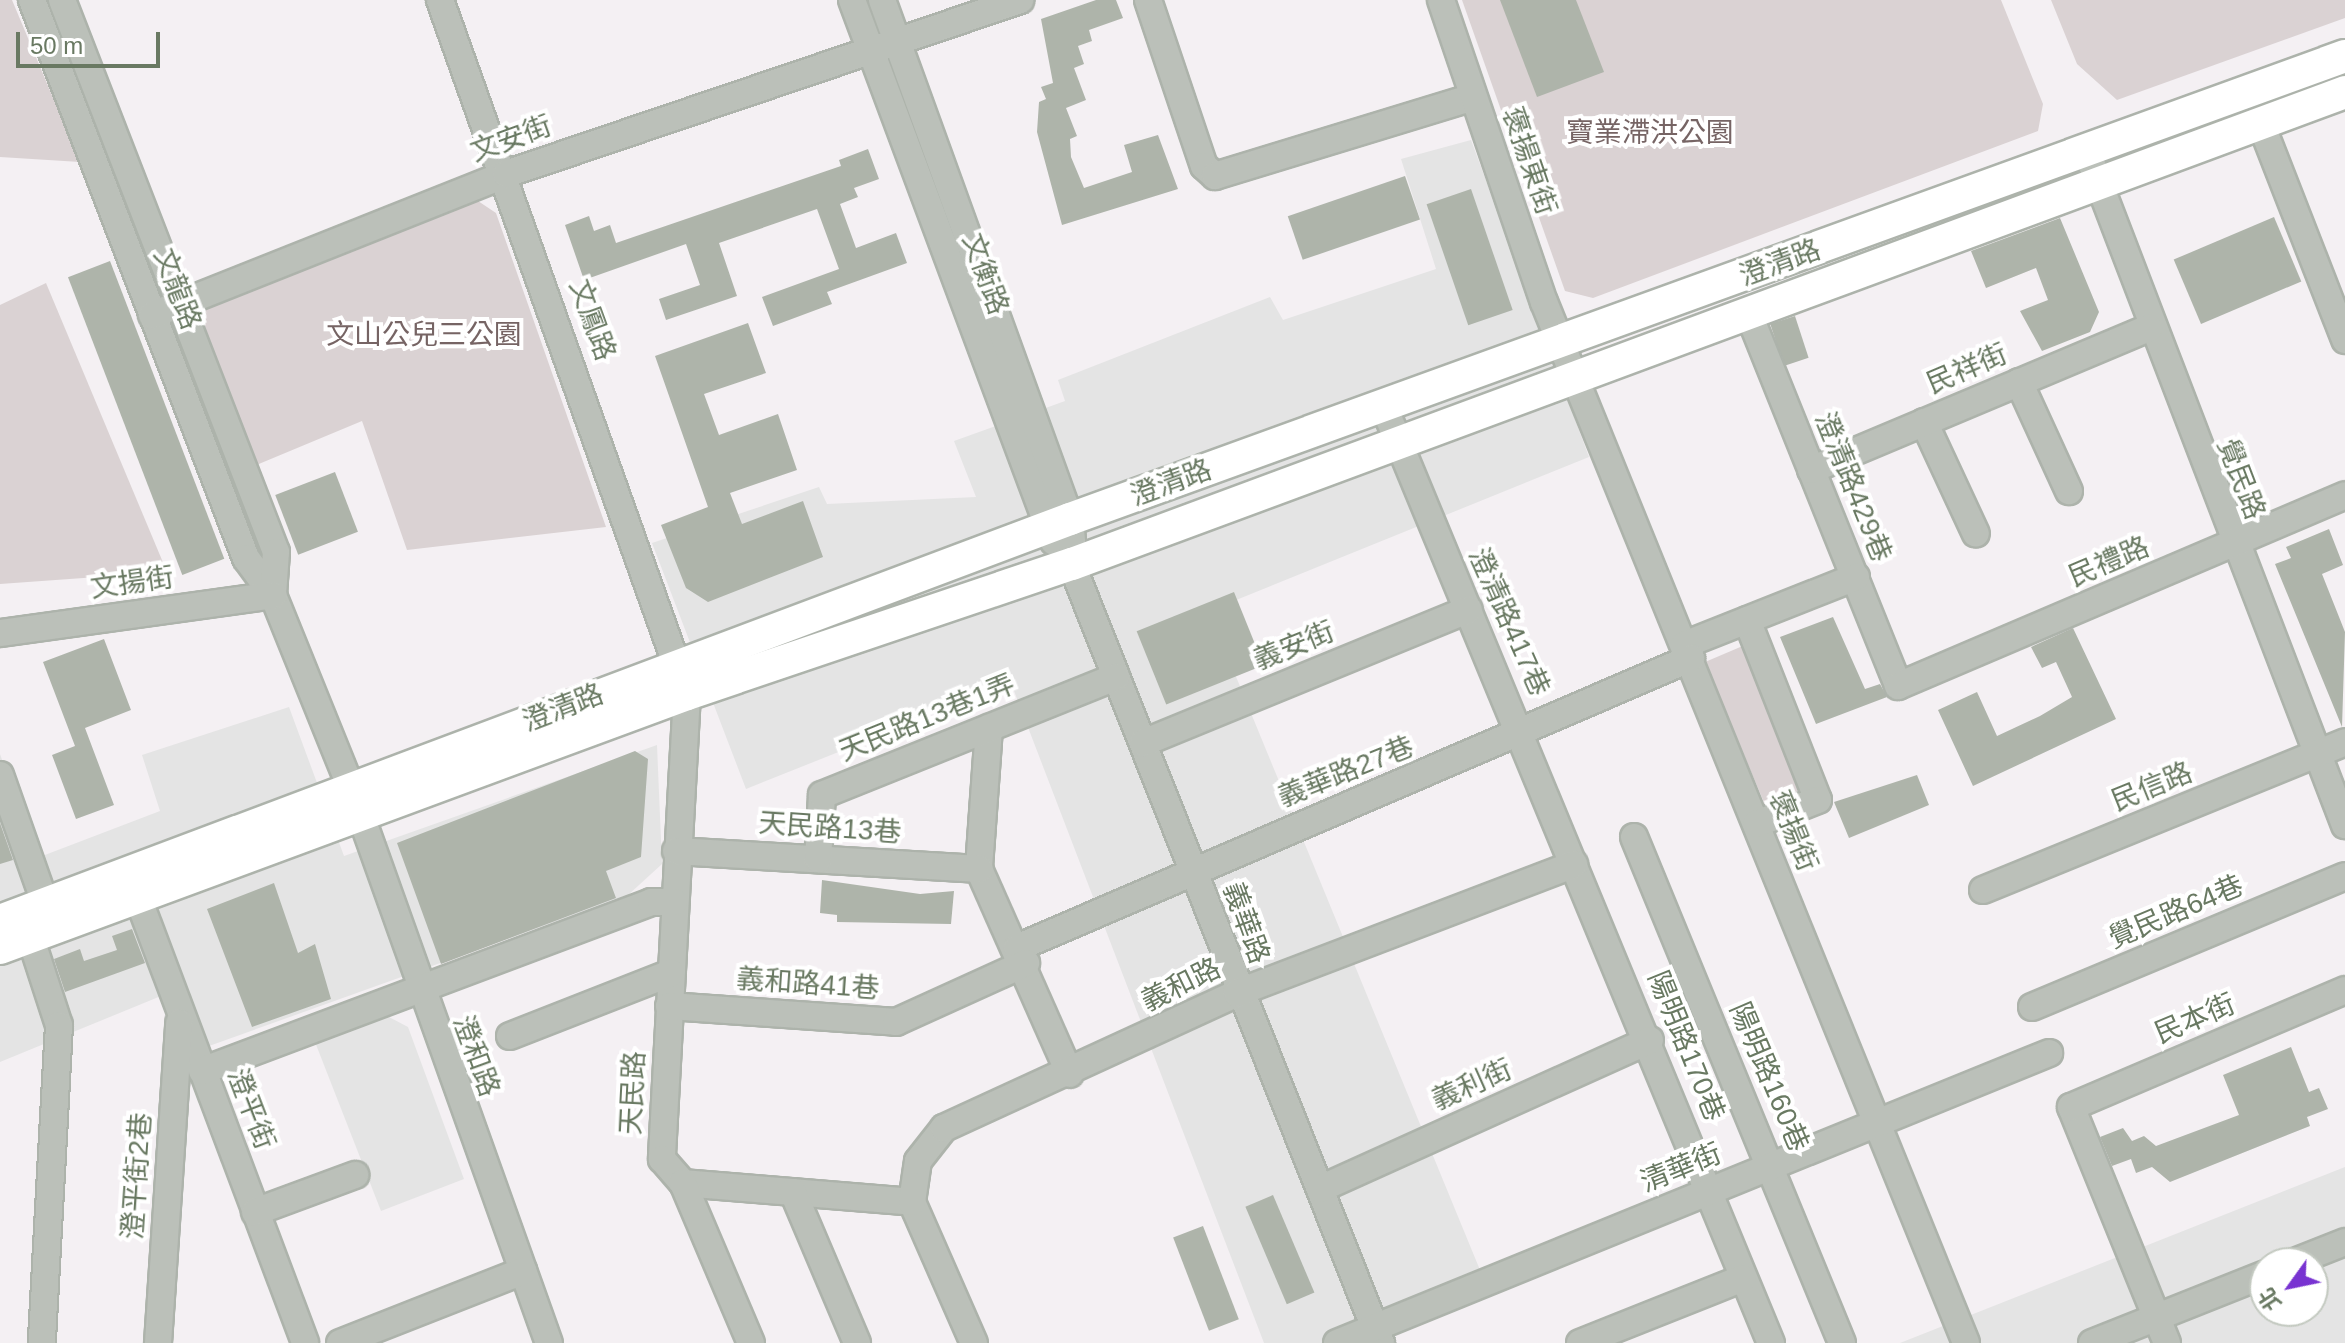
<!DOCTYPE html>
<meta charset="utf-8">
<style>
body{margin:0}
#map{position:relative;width:2345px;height:1343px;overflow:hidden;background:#f4f0f3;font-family:Helvetica,"Noto Sans TC",sans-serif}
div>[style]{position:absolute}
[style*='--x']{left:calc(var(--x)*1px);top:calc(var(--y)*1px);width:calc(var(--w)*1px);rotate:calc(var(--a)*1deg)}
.built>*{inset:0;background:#e4e4e4}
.green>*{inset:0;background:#dad2d3;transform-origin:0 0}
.building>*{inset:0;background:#aeb4aa;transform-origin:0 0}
.roads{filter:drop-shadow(2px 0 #adb3ab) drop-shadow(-2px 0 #adb3ab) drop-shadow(0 2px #adb3ab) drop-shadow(0 -2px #adb3ab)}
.minor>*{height:26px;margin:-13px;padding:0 13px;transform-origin:13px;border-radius:13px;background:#bbc0b9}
.major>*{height:32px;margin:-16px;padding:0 16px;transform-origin:16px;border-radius:16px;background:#fff}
span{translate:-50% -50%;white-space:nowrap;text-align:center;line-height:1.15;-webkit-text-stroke:8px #fff;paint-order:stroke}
.park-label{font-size:28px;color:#766464}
.street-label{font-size:28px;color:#697962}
.north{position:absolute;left:2249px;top:1247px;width:80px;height:80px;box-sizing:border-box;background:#fff;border:2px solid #c3c9c0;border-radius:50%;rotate:237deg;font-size:22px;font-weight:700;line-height:32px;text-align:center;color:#697962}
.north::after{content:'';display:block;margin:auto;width:28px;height:36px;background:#7833d1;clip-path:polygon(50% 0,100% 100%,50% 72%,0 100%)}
.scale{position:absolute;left:16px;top:32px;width:144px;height:36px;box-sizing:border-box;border:4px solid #697962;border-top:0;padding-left:10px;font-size:24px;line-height:28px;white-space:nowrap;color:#697962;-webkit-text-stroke:6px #fff;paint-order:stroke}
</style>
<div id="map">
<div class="built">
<div style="clip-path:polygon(1471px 140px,1589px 457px,1209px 611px,1480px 1270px,1355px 1323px,1364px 1343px,1264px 1343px,1011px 683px,746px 789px,652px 543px,819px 487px,827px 504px,976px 497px,954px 441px,1065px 401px,1058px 380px,1270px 297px,1283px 320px,1436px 269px,1401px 159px)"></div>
<div style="clip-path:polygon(289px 707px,344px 856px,657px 745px,662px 864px,627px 896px,209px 1046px,183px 987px,0 1062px,0 754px,37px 858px,160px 811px,142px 755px)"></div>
<div style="clip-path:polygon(389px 1017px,408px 1027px,464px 1179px,381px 1211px,315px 1042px)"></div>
<div style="clip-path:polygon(evenodd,2345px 1167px,2345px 1343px,1900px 1343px,2345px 1167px,2265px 1263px,2313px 1263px,2313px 1311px,2265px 1311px,2265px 1263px)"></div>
</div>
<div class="green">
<div style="clip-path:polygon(0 0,12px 0,80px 162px,0 157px)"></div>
<div style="clip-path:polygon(1462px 0,2001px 0,2043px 104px,2038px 131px,1593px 298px,1565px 291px)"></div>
<div style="clip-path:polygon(2051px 0,2345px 0,2345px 18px,2117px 100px,2077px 64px)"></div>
<div style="clip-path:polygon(478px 201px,496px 213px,606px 527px,407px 550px,362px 421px,249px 468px,194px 328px,204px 306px)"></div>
<div style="clip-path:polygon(46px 283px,167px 572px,0 584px,0 305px)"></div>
<div style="left:1745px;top:645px;width:155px;height:44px;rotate:67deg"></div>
</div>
<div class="building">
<div style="clip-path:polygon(1096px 0,1116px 0,1123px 18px,1089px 30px,1092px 41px,1078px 46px,1084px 64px,1074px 68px,1086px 100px,1066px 108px,1077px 136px,1070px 139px,1071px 157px,1084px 188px,1132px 172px,1124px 145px,1158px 135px,1178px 189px,1062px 225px,1037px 132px,1039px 102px,1046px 99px,1041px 87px,1053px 83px,1041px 19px)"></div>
<div style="clip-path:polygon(1500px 0,1576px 0,1604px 72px,1537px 97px)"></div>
<div style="clip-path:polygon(868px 149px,879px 179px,854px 188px,858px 197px,840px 204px,856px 248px,896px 233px,907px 263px,827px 292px,832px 304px,773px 326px,762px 297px,839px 269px,817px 209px,719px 243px,737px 296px,666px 320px,659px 299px,700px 285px,686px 244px,584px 280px,565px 225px,589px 216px,594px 231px,610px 225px,616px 243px,841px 166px,839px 160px)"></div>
<div style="left:1405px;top:176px;width:46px;height:124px;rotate:71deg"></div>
<div style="left:1471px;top:189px;width:128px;height:47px;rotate:71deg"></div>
<div style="left:2274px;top:217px;width:70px;height:109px;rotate:67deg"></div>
<div style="clip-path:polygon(2060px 218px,2099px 312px,2090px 332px,2042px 351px,2020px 311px,2048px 300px,2036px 268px,1986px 288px,1971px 251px)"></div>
<div style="left:110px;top:261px;width:319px;height:45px;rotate:69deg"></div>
<div style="left:1795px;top:316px;width:44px;height:26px;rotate:72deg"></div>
<div style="clip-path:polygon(748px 323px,766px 373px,704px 394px,719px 435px,778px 414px,797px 470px,730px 493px,742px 524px,803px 501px,823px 557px,708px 602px,686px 588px,661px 525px,708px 507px,655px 356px)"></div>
<div style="left:335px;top:472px;width:64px;height:64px;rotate:69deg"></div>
<div style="clip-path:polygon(2329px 529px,2343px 565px,2322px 574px,2345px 632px,2342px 727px,2275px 564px,2291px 558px,2286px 547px)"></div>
<div style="left:1234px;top:592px;width:79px;height:105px;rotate:68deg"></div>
<div style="clip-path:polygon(1833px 617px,1865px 689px,1880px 684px,1887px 697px,1816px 724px,1780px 637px)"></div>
<div style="clip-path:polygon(2073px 628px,2116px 719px,1973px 786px,1938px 710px,1977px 692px,1997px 736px,2040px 716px,2072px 697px,2056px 662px,2042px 668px,2031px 647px)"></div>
<div style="clip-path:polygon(104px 639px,131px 710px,85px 728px,114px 805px,76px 819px,52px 755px,75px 746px,43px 662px)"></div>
<div style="clip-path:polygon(635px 751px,648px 759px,641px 857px,606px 871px,616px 898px,441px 964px,397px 843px)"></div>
<div style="clip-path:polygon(1917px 775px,1929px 805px,1849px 838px,1834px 802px)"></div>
<div style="clip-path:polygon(0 823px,13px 860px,0 864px)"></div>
<div style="clip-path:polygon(822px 880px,920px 894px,954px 891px,951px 924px,837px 922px,837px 915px,820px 913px)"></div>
<div style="clip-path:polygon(274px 883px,298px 953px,315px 944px,331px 999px,252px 1027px,207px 909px)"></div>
<div style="clip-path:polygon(132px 929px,145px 963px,65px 992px,54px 959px,80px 949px,84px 961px,117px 950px,112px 936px)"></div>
<div style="clip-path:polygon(2291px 1047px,2309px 1092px,2319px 1088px,2328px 1109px,2307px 1117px,2310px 1126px,2170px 1182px,2152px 1167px,2136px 1173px,2131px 1159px,2112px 1166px,2100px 1137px,2123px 1128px,2132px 1141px,2144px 1136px,2156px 1146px,2239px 1115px,2223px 1075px)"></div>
<div style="left:1273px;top:1195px;width:106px;height:30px;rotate:67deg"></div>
<div style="left:1203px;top:1226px;width:100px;height:32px;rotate:69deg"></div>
</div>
<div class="roads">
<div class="minor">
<div style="--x:32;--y:0;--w:598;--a:69.02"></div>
<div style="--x:246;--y:558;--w:46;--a:53.9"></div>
<div style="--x:273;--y:595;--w:208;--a:68"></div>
<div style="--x:351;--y:788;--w:589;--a:70.37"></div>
<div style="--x:62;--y:0;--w:592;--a:68.81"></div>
<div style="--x:276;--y:552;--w:43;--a:94"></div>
<div style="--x:440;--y:0;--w:737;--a:70.41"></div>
<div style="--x:687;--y:694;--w:466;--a:93.1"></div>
<div style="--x:662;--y:1159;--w:32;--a:49"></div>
<div style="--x:683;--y:1183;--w:230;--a:4.7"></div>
<div style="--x:912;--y:1202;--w:154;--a:66.3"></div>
<div style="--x:852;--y:0;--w:578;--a:69.56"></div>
<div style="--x:882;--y:0;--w:552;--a:70.09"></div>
<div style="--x:1070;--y:519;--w:54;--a:84.7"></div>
<div style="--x:1075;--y:573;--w:829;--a:68.33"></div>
<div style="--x:1148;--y:0;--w:175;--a:71.4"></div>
<div style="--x:1204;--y:166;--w:15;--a:42"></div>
<div style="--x:1215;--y:176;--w:270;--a:-17"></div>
<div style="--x:1441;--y:0;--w:319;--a:71.2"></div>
<div style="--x:1544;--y:302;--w:1123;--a:67.93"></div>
<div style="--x:2261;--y:124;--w:232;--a:68.7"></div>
<div style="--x:2087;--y:152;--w:721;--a:69.03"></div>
<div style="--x:1748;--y:312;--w:403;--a:68.1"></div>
<div style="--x:1898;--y:686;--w:486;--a:-23.1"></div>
<div style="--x:152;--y:315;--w:381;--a:-21.7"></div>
<div style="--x:506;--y:174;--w:543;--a:-18.7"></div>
<div style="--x:2019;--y:382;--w:120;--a:65.4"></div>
<div style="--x:1384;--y:407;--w:1013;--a:67.54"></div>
<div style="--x:1924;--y:422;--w:123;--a:65.1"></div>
<div style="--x:1811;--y:470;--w:367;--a:-22.8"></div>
<div style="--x:1747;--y:620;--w:193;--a:68.5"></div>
<div style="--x:1818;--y:800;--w:66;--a:158.8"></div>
<div style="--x:0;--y:633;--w:276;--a:-7.9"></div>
<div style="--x:1684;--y:645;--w:185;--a:-21.6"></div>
<div style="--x:989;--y:728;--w:141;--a:94.1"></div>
<div style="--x:979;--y:869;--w:224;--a:66.1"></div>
<div style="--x:1143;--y:743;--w:352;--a:-22.3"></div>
<div style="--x:0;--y:775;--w:136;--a:70.6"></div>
<div style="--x:1634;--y:837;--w:547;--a:67.65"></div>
<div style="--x:676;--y:851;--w:304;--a:3.4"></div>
<div style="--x:818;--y:859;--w:64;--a:-86.4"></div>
<div style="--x:822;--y:795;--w:317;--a:-21.9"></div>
<div style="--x:1983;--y:890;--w:391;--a:-22.2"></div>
<div style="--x:138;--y:898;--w:475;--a:69.4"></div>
<div style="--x:30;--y:936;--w:94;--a:72"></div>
<div style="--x:59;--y:1025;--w:318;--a:93.1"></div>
<div style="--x:1017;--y:948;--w:734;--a:-23.28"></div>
<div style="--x:669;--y:1006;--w:228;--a:4"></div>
<div style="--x:896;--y:1022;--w:143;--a:-24.4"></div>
<div style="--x:2032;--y:1007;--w:339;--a:-22.7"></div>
<div style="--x:510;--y:1036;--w:173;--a:-21.4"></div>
<div style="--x:202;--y:1071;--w:480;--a:-20.6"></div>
<div style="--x:651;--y:902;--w:23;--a:0"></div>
<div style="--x:683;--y:1183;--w:174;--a:67"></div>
<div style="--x:1320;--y:1189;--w:362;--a:-24.3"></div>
<div style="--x:793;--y:1192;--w:164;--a:67"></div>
<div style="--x:912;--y:1202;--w:41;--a:-81.7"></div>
<div style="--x:918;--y:1161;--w:42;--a:-51.8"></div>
<div style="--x:944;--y:1128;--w:323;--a:-24.7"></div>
<div style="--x:1237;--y:993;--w:361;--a:-20.9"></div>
<div style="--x:255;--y:1212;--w:107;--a:-20.3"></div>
<div style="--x:2292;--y:1263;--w:57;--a:-21.6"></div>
<div style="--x:158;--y:1343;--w:321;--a:-86.2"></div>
<div style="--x:340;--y:1343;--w:197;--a:-21.5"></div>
<div style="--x:1337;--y:1343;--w:769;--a:-22.16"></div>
<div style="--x:1580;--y:1343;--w:175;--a:-21.7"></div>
<div style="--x:2092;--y:1343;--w:186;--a:-21.7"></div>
<div style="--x:2167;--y:1343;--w:255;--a:-112.1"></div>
<div style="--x:2071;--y:1107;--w:298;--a:-23.1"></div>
</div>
<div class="major">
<div style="--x:0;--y:921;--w:1143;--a:-20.59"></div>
<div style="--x:1070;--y:519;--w:1356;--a:-19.96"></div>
<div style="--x:0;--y:948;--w:732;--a:-20.29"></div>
<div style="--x:687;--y:694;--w:406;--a:-18.7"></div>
<div style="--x:1072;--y:564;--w:1358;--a:-20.34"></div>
</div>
</div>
<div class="park-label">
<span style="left:1650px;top:133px">寶業滯洪公園</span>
<span style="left:424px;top:335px">文山公兒三公園</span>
</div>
<div class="street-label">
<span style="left:511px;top:139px;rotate:-20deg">文安街</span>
<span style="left:1529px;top:161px;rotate:71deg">褒揚東街</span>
<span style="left:1780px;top:263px;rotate:-20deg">澄清路</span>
<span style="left:985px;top:274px;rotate:70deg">文衡路</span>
<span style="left:177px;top:289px;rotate:69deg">文龍路</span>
<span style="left:592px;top:320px;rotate:70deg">文鳳路</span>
<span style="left:1967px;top:369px;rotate:-23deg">民祥街</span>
<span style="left:2241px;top:479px;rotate:69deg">覺民路</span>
<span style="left:1171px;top:483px;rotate:-20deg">澄清路</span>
<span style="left:1853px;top:487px;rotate:68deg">澄清路429巷</span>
<span style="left:2109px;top:562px;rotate:-23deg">民禮路</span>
<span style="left:132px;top:583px;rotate:-8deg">文揚街</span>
<span style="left:1509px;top:622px;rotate:66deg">澄清路417巷</span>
<span style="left:1294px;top:646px;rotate:-22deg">義安街</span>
<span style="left:563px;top:708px;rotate:-21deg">澄清路</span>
<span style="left:927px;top:718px;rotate:-22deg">天民路13巷1弄</span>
<span style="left:1346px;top:772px;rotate:-22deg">義華路27巷</span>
<span style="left:2152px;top:787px;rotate:-22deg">民信路</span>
<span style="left:830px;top:828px;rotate:4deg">天民路13巷</span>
<span style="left:1793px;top:831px;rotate:68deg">褒揚街</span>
<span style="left:2176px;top:912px;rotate:-23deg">覺民路64巷</span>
<span style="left:1246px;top:923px;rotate:70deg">義華路</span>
<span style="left:808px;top:984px;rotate:4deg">義和路41巷</span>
<span style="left:1181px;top:985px;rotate:-26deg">義和路</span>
<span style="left:2195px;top:1019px;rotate:-23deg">民本街</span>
<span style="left:1686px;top:1046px;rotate:68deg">陽明路170巷</span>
<span style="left:476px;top:1056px;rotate:70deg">澄和路</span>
<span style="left:1769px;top:1077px;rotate:67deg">陽明路160巷</span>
<span style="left:1472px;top:1085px;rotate:-24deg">義利街</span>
<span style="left:633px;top:1093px;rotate:-87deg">天民路</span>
<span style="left:251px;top:1109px;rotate:69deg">澄平街</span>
<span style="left:1681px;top:1168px;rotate:-22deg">清華街</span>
<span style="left:137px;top:1176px;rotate:-86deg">澄平街2巷</span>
</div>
<div class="north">北</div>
<div class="scale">50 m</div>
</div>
